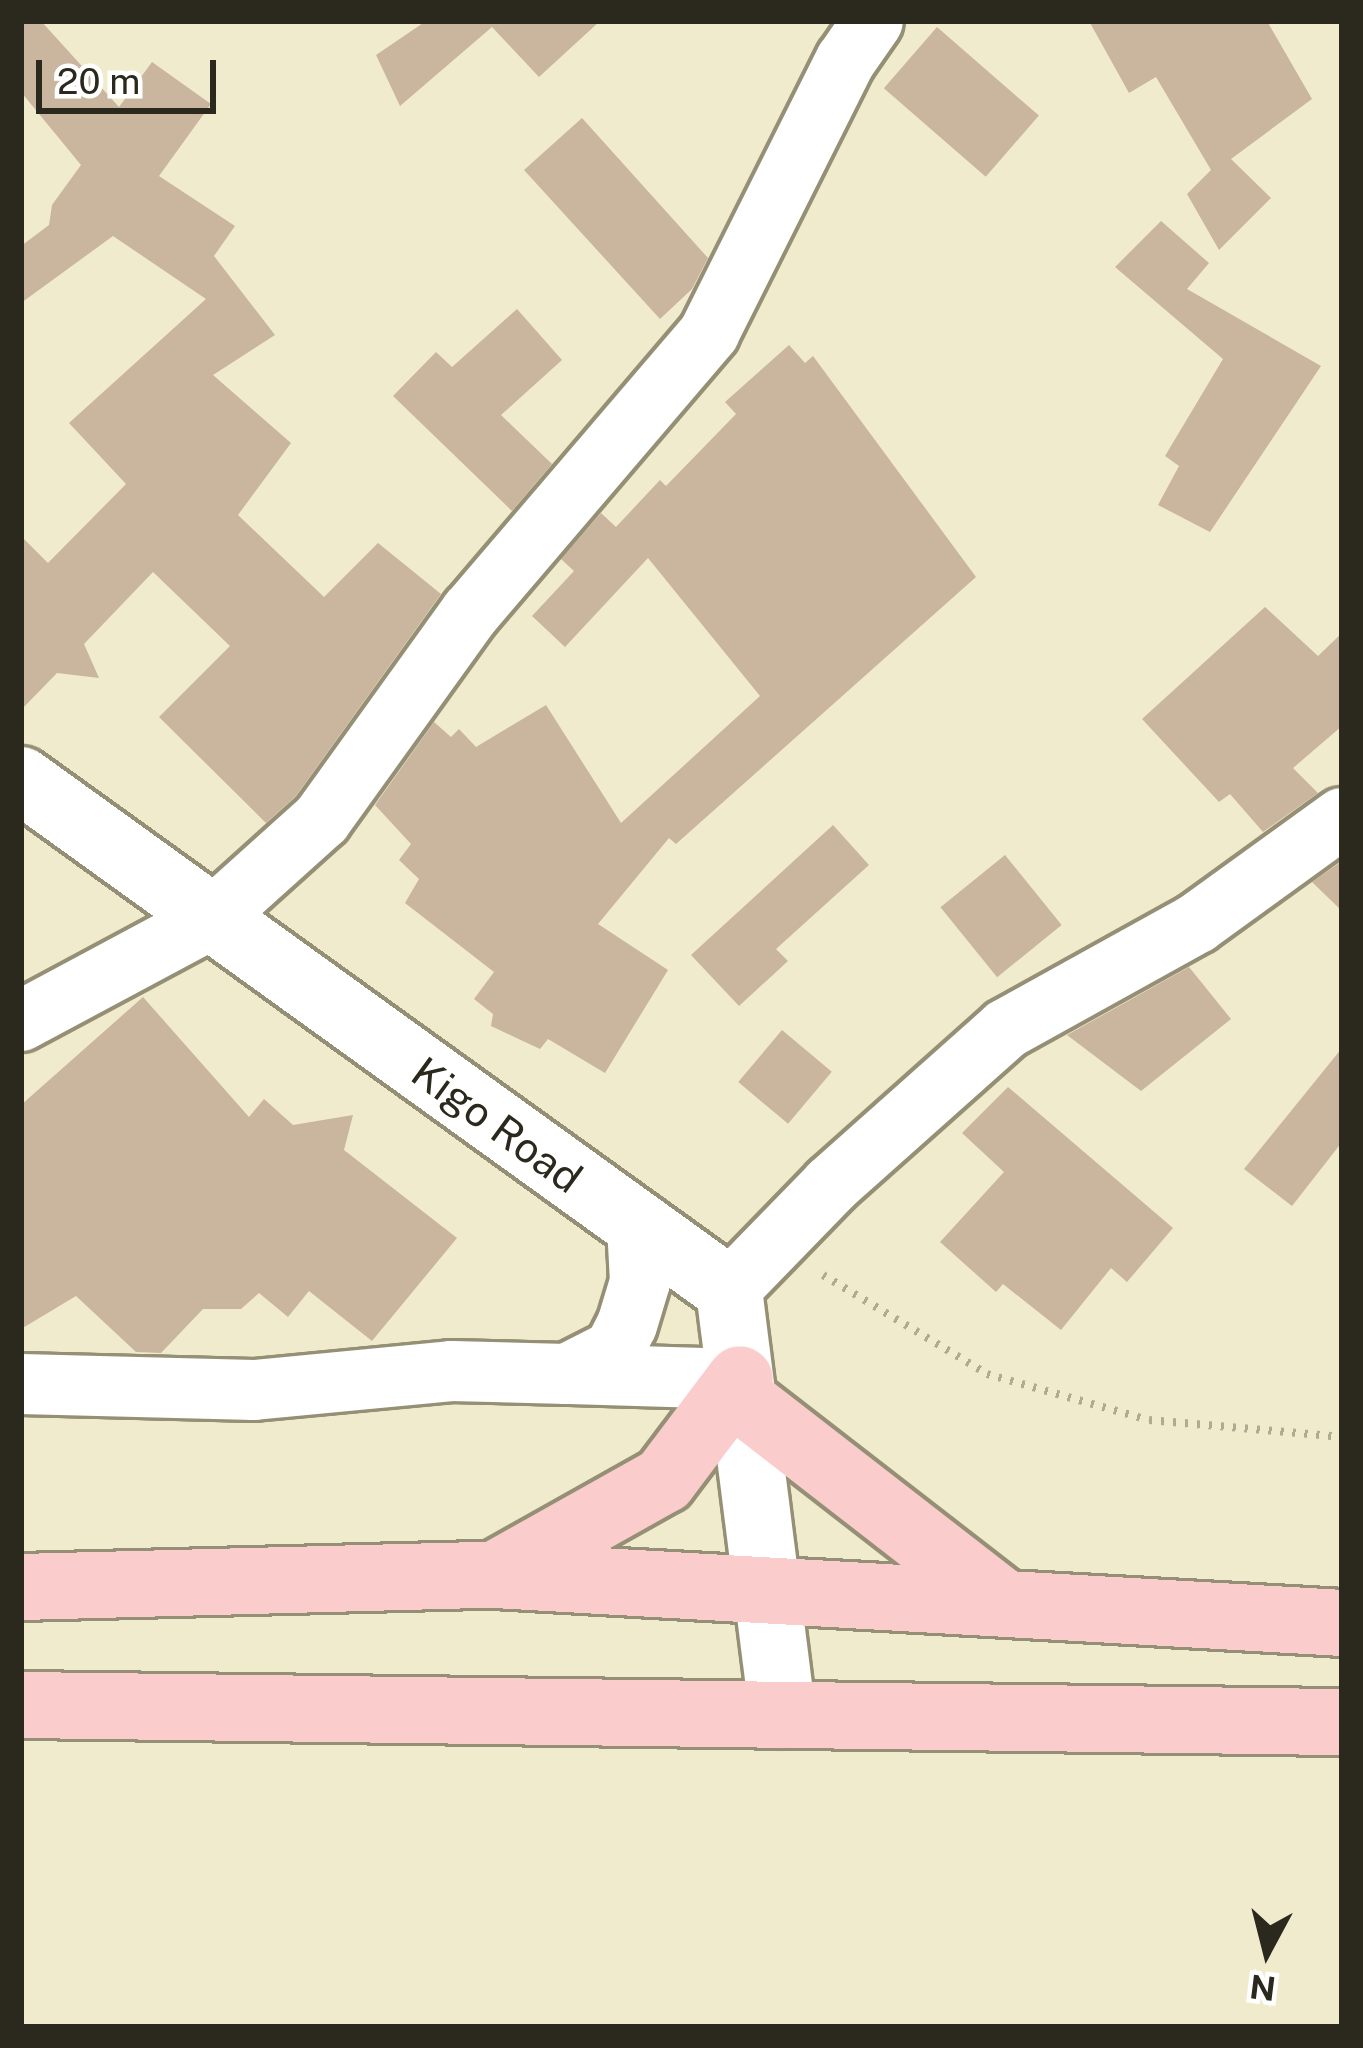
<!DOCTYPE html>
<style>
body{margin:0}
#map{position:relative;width:1363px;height:2048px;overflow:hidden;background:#f0ebcd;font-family:"Public Sans",sans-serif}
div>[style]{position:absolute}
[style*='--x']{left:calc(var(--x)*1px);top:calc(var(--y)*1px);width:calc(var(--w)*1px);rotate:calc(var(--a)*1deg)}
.building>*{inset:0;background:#cab59e;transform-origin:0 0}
.path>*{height:8px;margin-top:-4px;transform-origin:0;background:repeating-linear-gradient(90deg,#afab93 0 3px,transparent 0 12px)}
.roads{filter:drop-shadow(3px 0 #959075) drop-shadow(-3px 0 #959075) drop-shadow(0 3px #959075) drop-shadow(0 -3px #959075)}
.minor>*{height:60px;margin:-30px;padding:0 30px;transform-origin:30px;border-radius:30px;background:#fff}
.tertiary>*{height:66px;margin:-33px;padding:0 33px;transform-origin:33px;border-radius:33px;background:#fff}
.trunk>*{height:66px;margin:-33px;padding:0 33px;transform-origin:33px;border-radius:33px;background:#facccc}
span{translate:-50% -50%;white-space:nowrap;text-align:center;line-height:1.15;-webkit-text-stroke:9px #fff;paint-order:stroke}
.street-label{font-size:42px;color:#2b291d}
.frame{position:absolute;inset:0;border:24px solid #2b291d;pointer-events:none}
.north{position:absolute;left:1207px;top:1892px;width:120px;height:120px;-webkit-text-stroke:9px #fff;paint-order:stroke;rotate:187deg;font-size:33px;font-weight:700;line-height:48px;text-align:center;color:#2b291d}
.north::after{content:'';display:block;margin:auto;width:42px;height:54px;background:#2b291d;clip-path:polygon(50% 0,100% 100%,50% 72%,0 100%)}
.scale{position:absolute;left:36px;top:60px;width:180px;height:54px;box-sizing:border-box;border:6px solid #2b291d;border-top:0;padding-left:15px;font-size:36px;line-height:42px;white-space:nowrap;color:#2b291d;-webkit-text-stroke:9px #fff;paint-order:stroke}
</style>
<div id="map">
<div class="building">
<div style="clip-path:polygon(21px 21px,41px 21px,119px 107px,152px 62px,211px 104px,159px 176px,235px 226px,214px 256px,275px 335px,213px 375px,291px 443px,238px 515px,324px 597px,378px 543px,441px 594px,296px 796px,266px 823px,159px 717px,230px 646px,153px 572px,84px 644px,99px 678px,57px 673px,21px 710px,21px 536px,48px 563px,126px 484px,69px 423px,206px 299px,113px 236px,21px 303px,21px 246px,49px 225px,52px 205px,81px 165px,21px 92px)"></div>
<div style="clip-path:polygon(426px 21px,600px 21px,539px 77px,492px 27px,400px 106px,376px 55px)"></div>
<div style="clip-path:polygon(1089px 21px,1267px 21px,1312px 99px,1231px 159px,1271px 198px,1219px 250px,1187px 194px,1211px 170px,1156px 77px,1129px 93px)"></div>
<div style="left:937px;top:27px;width:135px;height:81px;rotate:41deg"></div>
<div style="clip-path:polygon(582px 118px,708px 258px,692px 289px,660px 319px,524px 170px)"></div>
<div style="clip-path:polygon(1161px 221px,1209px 263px,1187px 289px,1321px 366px,1210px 532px,1158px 505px,1179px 466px,1165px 456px,1223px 359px,1115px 267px)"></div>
<div style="clip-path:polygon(517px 309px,562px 360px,501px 415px,552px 464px,512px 511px,393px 396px,436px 352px,452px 367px)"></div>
<div style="clip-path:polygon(789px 345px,805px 363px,813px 356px,976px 577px,676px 844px,669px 838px,598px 924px,668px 970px,605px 1073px,548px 1039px,540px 1049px,491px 1026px,493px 1014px,474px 999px,494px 972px,405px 903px,419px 879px,399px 860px,411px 844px,375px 805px,434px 722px,451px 737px,459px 729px,476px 747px,546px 705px,621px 823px,760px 696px,648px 558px,565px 647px,532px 616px,574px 571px,561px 559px,601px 513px,616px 527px,660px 480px,666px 486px,736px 414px,725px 402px)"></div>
<div style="clip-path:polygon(1265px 607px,1318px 656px,1342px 633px,1342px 726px,1293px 768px,1318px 793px,1263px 832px,1230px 794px,1219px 802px,1142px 719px)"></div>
<div style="clip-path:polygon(833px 825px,869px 865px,776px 949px,788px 961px,739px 1006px,691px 955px)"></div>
<div style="left:1005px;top:855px;width:90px;height:83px;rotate:51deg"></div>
<div style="clip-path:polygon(1342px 861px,1342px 911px,1312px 882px)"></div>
<div style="clip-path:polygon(1189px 967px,1231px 1019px,1141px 1091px,1067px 1035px)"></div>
<div style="clip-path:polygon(143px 997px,249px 1117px,264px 1099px,293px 1125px,353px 1115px,344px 1150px,457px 1238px,372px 1341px,309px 1291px,288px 1317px,259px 1293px,241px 1309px,203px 1309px,161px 1353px,136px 1352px,76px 1296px,21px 1329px,21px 1105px)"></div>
<div style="left:782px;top:1030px;width:65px;height:68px;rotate:40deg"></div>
<div style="clip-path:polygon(1342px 1048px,1342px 1142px,1292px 1206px,1244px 1169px)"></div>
<div style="clip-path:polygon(1008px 1087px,1173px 1228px,1127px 1282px,1111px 1268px,1061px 1330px,1003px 1284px,996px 1292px,940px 1242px,1004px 1172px,962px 1133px)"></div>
</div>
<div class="path">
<div style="--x:823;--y:1275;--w:192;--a:31.1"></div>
<div style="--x:987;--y:1374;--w:168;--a:15.9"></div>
<div style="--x:1149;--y:1420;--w:194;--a:5"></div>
</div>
<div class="roads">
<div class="minor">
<div style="--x:21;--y:1021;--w:216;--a:-28.2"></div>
<div style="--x:211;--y:919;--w:149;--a:-42"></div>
<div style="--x:322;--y:819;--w:255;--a:-54.3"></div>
<div style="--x:471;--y:612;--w:367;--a:-49.5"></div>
<div style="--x:709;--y:333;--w:305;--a:-63.4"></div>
<div style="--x:846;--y:60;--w:47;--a:-55.3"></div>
<div style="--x:729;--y:1290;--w:146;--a:-45.8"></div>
<div style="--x:831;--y:1185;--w:234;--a:-41.7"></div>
<div style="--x:1006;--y:1029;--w:218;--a:-29"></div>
<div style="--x:1197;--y:923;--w:179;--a:-35.9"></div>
<div style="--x:567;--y:1374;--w:173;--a:1.7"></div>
<div style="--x:21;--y:1384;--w:233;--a:1.5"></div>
<div style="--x:254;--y:1390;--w:198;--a:-5.5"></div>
<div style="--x:451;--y:1371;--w:116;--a:1.5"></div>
<div style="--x:567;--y:1374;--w:53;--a:-27.1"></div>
<div style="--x:614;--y:1350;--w:28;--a:-63"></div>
<div style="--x:627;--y:1325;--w:45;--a:-73.2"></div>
<div style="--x:640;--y:1282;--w:57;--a:-93"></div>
</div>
<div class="tertiary">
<div style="--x:21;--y:780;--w:873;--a:35.77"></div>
<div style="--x:729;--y:1290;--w:428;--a:82.8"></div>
</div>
<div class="trunk">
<div style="--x:747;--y:1404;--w:318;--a:37.8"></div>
<div style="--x:498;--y:1573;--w:190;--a:-29.3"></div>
<div style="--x:664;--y:1480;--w:126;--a:-53"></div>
<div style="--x:21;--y:1587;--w:474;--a:-1.5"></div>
<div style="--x:495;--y:1575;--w:848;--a:3.24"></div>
<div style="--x:21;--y:1705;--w:1321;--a:0.74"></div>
</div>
</div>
<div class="street-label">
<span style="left:497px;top:1125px;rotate:36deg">Kigo Road</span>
</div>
<div class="frame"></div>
<div class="north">N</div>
<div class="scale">20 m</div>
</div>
